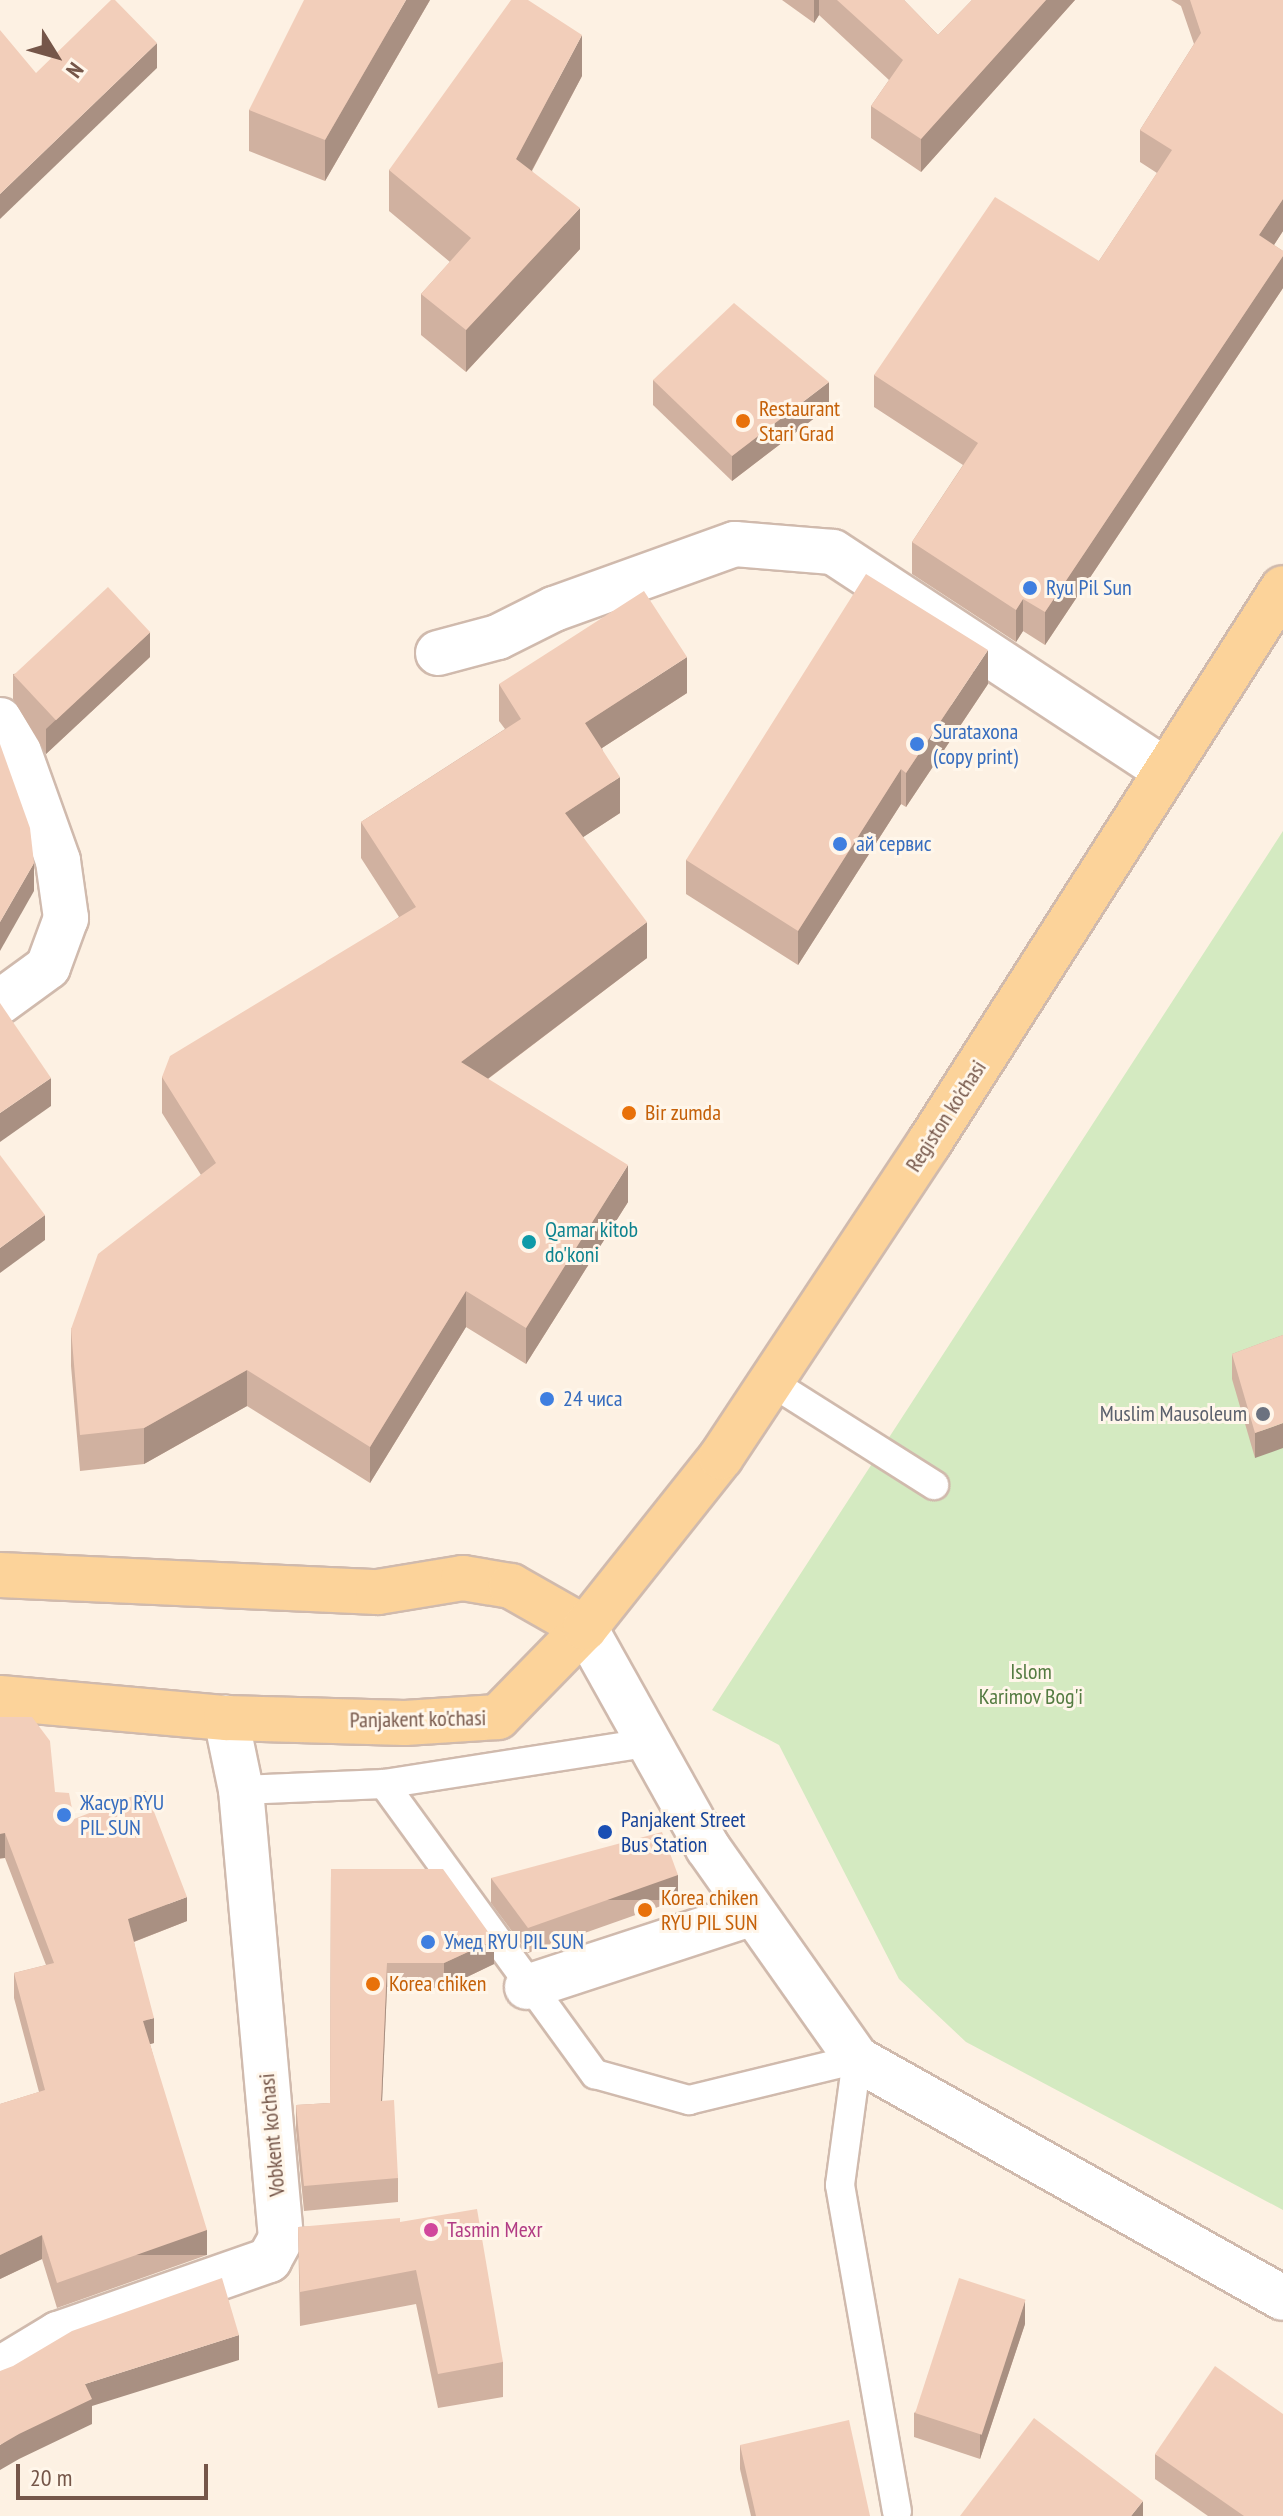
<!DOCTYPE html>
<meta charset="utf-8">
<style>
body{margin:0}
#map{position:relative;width:1283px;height:2516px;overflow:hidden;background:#fdf1e3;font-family:"PT Sans Narrow",sans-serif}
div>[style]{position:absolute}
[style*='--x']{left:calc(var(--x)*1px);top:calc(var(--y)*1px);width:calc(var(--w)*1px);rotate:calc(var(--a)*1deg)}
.green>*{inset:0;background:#d4eac1}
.roads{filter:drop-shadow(2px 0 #d0baad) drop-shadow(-2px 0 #d0baad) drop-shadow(0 2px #d0baad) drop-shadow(0 -2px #d0baad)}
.lane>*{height:28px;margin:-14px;padding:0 14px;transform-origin:14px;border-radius:14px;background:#fff}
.street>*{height:44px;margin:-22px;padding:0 22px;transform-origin:22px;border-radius:22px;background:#fff}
.primary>*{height:44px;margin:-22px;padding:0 22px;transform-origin:22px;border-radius:22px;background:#fcd39a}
.wall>*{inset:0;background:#d0b1a0}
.shaded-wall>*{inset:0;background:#a99082;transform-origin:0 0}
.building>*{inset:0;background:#f2ceba;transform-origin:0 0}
.dots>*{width:22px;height:22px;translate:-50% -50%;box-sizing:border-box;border:4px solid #fff6ea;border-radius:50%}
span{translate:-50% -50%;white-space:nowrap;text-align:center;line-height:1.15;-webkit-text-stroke:6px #fff6ea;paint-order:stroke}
.food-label{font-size:22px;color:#c56008}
.left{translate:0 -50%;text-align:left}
.shop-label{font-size:22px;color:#366cbe}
.street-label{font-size:22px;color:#755649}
.culture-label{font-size:22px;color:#0d838f}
.worship-label{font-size:22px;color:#5b616d}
.right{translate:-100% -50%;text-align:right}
.park-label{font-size:22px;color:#547b41}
.transit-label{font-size:22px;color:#164399}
.hotel-label{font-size:22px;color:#b23c85}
.north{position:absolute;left:16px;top:16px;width:80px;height:80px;-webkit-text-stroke:6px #fff6ea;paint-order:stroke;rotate:127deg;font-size:22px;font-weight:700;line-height:32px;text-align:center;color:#755649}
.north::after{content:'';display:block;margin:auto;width:28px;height:36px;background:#755649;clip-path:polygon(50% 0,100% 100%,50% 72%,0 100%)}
.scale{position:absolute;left:16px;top:2464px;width:192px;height:36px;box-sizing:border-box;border:4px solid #755649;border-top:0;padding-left:10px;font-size:24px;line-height:28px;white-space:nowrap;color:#755649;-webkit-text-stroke:6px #fff6ea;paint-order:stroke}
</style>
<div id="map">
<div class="green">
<div style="clip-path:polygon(1283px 831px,1283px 2210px,966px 2042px,899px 1979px,779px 1745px,712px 1710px)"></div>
</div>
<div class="roads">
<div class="lane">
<div style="--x:771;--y:1382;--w:193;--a:32.3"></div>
<div style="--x:384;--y:1784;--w:359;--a:54"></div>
<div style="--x:595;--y:2074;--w:98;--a:15.5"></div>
<div style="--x:689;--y:2100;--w:173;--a:-13.7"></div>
<div style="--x:857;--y:2059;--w:127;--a:97.7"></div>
<div style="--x:840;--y:2185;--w:331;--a:80.1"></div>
<div style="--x:241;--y:1790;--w:143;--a:-2.4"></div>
<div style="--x:384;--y:1784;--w:270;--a:-8.9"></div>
</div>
<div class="street">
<div style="--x:438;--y:653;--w:62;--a:-14.9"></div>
<div style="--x:498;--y:637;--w:63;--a:-26.6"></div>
<div style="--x:554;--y:609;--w:192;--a:-19.8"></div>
<div style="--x:735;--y:544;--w:98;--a:4.7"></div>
<div style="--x:833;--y:552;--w:397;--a:33.3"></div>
<div style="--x:0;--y:720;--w:34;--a:58"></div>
<div style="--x:18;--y:749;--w:119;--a:70.3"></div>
<div style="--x:58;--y:861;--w:58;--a:82"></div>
<div style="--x:66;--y:918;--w:52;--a:110.2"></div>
<div style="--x:48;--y:967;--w:59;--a:143.9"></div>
<div style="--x:585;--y:1628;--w:252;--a:60.8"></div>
<div style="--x:708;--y:1848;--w:258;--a:54.8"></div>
<div style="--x:857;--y:2059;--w:488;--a:29.3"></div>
<div style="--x:527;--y:1987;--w:235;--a:-18.1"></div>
<div style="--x:0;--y:2369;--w:68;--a:-31.1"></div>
<div style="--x:58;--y:2334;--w:224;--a:-19.3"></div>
<div style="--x:269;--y:2260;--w:25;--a:-61"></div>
<div style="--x:281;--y:2238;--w:450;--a:-95.1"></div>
<div style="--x:241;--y:1790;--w:74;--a:-101.8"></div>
</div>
<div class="primary">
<div style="--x:0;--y:1575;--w:378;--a:2.6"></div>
<div style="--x:378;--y:1592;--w:86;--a:-9.4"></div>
<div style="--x:463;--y:1578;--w:49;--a:9.5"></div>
<div style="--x:511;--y:1586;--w:85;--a:29.6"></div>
<div style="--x:0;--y:1698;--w:227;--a:5.1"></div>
<div style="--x:226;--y:1718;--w:179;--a:1.6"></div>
<div style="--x:405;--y:1723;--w:93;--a:-3.7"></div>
<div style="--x:498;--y:1717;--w:124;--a:-45.7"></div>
<div style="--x:585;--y:1628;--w:218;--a:-51.5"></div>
<div style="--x:721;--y:1457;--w:377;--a:-56.5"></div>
<div style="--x:929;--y:1143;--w:658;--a:-57.47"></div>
</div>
</div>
<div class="wall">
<div style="clip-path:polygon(430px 0,325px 181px,249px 151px,249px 110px)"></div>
<div style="clip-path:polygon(782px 0,904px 0,938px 35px,972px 0,1075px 0,921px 172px,871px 138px,871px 106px,889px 80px,819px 15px,814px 23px)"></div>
<div style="clip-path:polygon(1171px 0,1283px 0,1283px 231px,1274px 245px,1283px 251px,1283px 288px,1045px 645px,1023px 631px,1016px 642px,912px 574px,912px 542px,963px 465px,874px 407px,874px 375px,1099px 261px,1157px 173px,1140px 162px,1140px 130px,1194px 44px,1181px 6px)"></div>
<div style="clip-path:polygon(582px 76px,532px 171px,580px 249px,466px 372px,421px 335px,421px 294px,450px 262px,389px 211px,389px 170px)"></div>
<div style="clip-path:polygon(653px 380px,829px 407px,732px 481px,653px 405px)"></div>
<div style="clip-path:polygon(150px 657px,46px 754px,13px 699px,13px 674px)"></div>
<div style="clip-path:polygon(499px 684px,687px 693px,602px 748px,620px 813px,583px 837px,647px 958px,488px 1079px,628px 1202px,526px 1364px,466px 1327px,370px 1483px,247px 1406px,144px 1464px,80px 1471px,71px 1366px,71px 1329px,201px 1175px,162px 1113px,162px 1077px,399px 917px,361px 858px,361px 822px,505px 729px,499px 721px)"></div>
<div style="clip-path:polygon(988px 684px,906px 807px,901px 804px,798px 965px,686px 894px,686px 860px)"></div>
<div style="clip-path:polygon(1283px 1335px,1255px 1458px,1232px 1379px,1232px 1354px)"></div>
<div style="clip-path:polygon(0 1717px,74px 1819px,187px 1921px,134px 1942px,154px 2043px,150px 2044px,207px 2255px,57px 2308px,42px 2259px,0 2279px,0 2104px,39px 2092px,14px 1998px,14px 1973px,46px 1965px,5px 1858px,0 1859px)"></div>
<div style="clip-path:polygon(331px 1869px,494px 1964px,444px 1988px,387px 1987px,382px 2101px,398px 2178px,398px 2202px,304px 2211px,296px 2130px,296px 2105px,330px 2103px)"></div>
<div style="clip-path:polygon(491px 1878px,678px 1900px,528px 1953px,491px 1903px)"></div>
<div style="clip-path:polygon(400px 2222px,503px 2362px,503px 2397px,438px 2408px,416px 2304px,300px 2326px,298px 2227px)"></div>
<div style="clip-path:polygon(1025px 2324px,980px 2459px,914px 2437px,914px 2413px)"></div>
<div style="clip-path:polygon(740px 2445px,870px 2516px,751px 2516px,740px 2469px)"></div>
<div style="clip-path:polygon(1155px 2454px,1283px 2516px,1208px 2516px,1155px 2479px)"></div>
</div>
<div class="shaded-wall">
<div style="clip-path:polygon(406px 0,430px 0,325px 181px,325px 140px)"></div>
<div style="clip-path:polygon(814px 0,819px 0,819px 15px,814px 23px)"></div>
<div style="clip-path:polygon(1046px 0,1075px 0,921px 172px,921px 139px)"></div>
<div style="clip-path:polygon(582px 35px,582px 76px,516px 200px,516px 159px)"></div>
<div style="clip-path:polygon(157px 43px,157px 68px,0 219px,0 194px)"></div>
<div style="clip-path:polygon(1283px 199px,1283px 231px,1259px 268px,1259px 235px)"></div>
<div style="clip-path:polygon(580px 208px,580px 249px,466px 372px,466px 330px)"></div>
<div style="clip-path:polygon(1283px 256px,1283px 288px,1045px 645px,1045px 612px)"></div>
<div style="clip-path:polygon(829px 382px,829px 407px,732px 481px,732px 456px)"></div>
<div style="clip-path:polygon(1023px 599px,1023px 631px,1016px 642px,1016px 610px)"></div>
<div style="clip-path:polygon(150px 632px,150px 657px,46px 754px,46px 729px)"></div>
<div style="clip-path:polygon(988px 650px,988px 684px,906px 807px,906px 773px)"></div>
<div style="clip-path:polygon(687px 657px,687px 693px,585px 759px,585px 723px)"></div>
<div style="clip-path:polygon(901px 769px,901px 804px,798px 965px,798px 931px)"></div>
<div style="clip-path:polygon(620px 777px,620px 813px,565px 849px,565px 813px)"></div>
<div style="clip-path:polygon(34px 863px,34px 891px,0 951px,0 922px)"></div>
<div style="clip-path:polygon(647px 922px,647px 958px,461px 1099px,461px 1062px)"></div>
<div style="clip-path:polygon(51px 1078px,51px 1106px,0 1142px,0 1113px)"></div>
<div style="clip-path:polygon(628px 1165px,628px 1202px,526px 1364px,526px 1328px)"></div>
<div style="clip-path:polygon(45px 1215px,45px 1240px,0 1273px,0 1248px)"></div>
<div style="clip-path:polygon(466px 1291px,466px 1327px,370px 1483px,370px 1447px)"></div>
<div style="clip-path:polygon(247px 1370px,247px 1406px,144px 1464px,144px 1428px)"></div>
<div style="clip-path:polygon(1283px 1423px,1283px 1448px,1255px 1458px,1255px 1433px)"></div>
<div style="left:5px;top:1833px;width:25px;height:5px;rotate:90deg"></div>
<div style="left:678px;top:1875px;width:25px;height:159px;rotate:90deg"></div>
<div style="clip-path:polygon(187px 1897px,187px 1921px,128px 1944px,128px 1919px)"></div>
<div style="clip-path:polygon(494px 1940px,494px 1964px,444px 1988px,444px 1963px)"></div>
<div style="clip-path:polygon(387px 1963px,387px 1987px,381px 2126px,381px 2101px)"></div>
<div style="clip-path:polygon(154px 2018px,154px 2043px,143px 2046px,143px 2021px)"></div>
<div style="left:207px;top:2230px;width:25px;height:159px;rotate:90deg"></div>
<div style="clip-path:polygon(42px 2235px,42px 2259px,0 2279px,0 2255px)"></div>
<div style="clip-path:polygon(1025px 2300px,1025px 2324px,980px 2459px,980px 2435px)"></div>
<div style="clip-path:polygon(239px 2335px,239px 2360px,92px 2406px,92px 2424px,19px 2459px,0 2470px,0 2445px,85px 2384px)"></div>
<div style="clip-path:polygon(1143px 2501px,1143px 2516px,1131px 2516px)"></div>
</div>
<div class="building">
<div style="clip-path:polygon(111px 0,115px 0,157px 43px,0 194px,0 30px,36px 73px)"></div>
<div style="clip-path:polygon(304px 0,406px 0,325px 140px,249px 110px)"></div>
<div style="clip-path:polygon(511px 0,528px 0,582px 35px,516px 159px,580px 208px,466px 330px,421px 294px,471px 238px,389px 170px)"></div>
<div style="clip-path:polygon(837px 0,904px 0,938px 35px,972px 0,1046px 0,921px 139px,871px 106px,903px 60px)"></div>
<div style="clip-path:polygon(1190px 0,1283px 0,1283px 199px,1259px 235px,1283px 251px,1283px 256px,1045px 612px,1023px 599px,1016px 610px,912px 542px,978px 443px,874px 375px,995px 197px,1099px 261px,1172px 150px,1140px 130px,1201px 33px)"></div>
<div style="clip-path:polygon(734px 303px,829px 382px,732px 456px,653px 380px)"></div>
<div style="clip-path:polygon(866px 574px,988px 650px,906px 773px,901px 769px,798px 931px,686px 860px)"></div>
<div style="left:108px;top:587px;width:62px;height:129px;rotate:47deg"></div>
<div style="clip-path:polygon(644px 591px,687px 657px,585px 723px,620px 777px,565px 813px,647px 922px,461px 1062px,628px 1165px,526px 1328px,466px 1291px,370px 1447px,247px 1370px,144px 1428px,80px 1435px,71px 1329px,98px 1254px,216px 1163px,162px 1077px,170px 1056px,416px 907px,361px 822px,521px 719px,499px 684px)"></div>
<div style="clip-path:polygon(0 744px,30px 828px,34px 863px,0 922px)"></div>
<div style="clip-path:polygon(0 1003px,51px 1078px,0 1113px)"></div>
<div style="clip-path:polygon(0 1155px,45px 1215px,0 1248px)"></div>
<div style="clip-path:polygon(1283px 1335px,1283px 1423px,1255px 1433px,1232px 1354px)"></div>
<div style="clip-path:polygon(0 1717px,32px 1717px,50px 1741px,55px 1792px,69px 1793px,74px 1819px,146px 1791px,187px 1897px,128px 1919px,154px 2018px,143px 2021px,207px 2230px,57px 2283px,42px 2235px,0 2255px,0 2104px,45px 2090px,14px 1973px,54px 1963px,5px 1833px,0 1834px)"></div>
<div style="clip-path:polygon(662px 1832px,678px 1875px,528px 1928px,491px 1878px)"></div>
<div style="clip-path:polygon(331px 1869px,443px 1869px,494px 1940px,444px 1963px,387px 1963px,381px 2101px,394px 2100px,398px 2178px,304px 2186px,296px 2105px,330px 2103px)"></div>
<div style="clip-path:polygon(477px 2209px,503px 2362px,438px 2374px,416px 2270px,300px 2292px,298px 2227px,400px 2218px,400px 2222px)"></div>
<div style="clip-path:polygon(222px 2278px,239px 2335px,85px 2384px,92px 2399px,19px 2434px,0 2445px,0 2371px,13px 2366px,72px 2331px)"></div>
<div style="left:959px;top:2278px;width:70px;height:142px;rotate:18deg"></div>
<div style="clip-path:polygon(1215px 2366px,1283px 2414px,1283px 2516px,1244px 2516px,1155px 2454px)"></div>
<div style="clip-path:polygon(1034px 2418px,1143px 2501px,1131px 2516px,960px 2516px)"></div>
<div style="clip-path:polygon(849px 2420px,870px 2516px,756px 2516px,740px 2445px)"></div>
</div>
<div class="dots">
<div style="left:743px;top:421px;background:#e8710a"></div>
<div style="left:1030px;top:588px;background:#3f7fe0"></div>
<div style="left:917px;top:744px;background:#3f7fe0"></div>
<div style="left:840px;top:844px;background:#3f7fe0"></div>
<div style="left:629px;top:1113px;background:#e8710a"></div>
<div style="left:529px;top:1242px;background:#0f9aa8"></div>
<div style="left:547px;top:1399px;background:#3f7fe0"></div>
<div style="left:1263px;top:1414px;background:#6b7280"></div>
<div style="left:64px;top:1815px;background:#3f7fe0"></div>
<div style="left:605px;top:1832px;background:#1a4fb4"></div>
<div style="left:645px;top:1910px;background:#e8710a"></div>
<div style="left:428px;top:1942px;background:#3f7fe0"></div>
<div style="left:373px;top:1984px;background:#e8710a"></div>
<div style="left:431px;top:2230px;background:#d1479c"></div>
</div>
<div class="food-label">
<span class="left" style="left:759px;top:421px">Restaurant<br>Stari Grad</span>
<span class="left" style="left:645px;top:1113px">Bir zumda</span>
<span class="left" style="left:661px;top:1910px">Korea chiken<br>RYU PIL SUN</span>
<span class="left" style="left:389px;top:1984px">Korea chiken</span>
</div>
<div class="shop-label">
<span class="left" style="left:1046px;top:588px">Ryu Pil Sun</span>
<span class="left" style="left:933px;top:744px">Surataxona<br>(copy print)</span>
<span class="left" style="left:856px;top:844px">ай сервис</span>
<span class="left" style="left:563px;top:1399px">24 чиса</span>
<span class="left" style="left:80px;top:1815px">Жасур RYU<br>PIL SUN</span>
<span class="left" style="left:444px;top:1942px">Умед RYU PIL SUN</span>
</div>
<div class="street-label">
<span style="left:946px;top:1116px;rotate:-57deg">Registon ko'chasi</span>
<span style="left:418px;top:1719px;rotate:-1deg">Panjakent ko'chasi</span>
<span style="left:272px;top:2135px;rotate:-95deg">Vobkent ko'chasi</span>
</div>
<div class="culture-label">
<span class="left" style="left:545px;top:1242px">Qamar kitob<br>do'koni</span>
</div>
<div class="worship-label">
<span class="right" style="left:1247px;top:1414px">Muslim Mausoleum</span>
</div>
<div class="park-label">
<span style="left:1031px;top:1684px">Islom<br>Karimov Bog'i</span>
</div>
<div class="transit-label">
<span class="left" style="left:621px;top:1832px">Panjakent Street<br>Bus Station</span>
</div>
<div class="hotel-label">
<span class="left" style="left:447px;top:2230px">Tasmin Mexr</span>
</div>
<div class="north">N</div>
<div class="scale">20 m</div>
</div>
